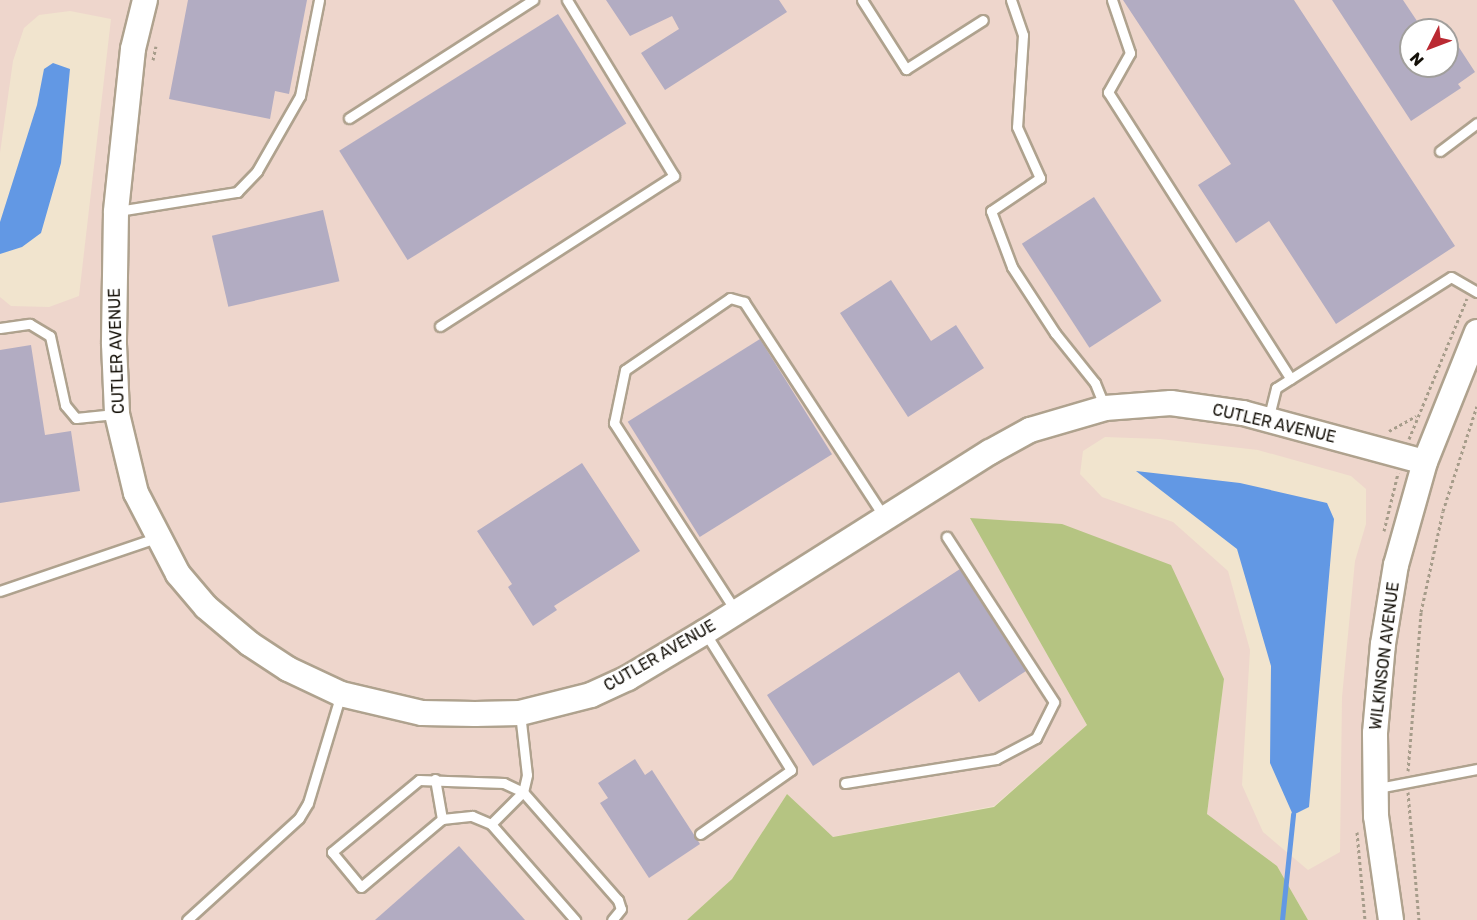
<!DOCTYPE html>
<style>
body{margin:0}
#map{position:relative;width:1477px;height:920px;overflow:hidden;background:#f1e4ce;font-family:Rubik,sans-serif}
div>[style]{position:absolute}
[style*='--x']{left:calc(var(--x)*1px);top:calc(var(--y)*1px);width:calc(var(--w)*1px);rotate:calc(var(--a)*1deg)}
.industrial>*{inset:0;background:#eed6cc}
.green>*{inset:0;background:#b5c482}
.water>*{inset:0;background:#6298e4}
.stream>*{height:4.5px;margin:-2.25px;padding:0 2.25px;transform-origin:2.25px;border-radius:2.25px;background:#6298e4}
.building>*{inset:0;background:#b2acc2;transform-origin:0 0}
.path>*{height:3px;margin-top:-1.5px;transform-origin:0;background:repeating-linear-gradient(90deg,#a69c8a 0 3px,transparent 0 6px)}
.roads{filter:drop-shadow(2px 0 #afa28e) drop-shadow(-2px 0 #afa28e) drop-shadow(0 2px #afa28e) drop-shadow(0 -2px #afa28e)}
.service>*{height:9px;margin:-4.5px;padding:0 4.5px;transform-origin:4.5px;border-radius:4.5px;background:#fff}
.tertiary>*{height:24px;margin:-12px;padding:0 12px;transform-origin:12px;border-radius:12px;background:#fff}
span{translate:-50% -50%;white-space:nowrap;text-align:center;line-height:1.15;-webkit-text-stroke:4.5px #fff;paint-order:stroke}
.street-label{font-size:16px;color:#141008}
.north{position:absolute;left:1399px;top:18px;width:60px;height:60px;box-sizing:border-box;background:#fff;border:2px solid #a19f9c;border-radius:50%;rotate:228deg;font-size:16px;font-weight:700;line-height:24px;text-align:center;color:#141008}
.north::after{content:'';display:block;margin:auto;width:21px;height:27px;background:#ba2932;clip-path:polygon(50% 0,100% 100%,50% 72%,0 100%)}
</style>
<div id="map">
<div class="industrial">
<div style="clip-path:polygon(evenodd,0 0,1477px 0,1477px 920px,1308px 920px,1277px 866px,1207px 814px,1224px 679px,971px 518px,1087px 725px,994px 806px,832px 837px,787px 794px,732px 879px,687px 920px,0 920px,0 297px,11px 306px,49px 307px,79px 296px,111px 19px,70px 11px,39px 15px,24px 28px,13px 61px,0 153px,0 0,1411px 30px,1447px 30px,1447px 66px,1411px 66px,1411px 30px,0 0,1105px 437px,1160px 439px,1258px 450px,1351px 476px,1366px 489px,1366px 524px,1355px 561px,1342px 697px,1340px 852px,1308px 870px,1263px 832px,1242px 785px,1250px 650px,1228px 571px,1173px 522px,1102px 497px,1080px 474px,1083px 451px,1105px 437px)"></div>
</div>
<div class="green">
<div style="clip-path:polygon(970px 518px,1062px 524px,1171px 565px,1224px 679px,1207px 814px,1277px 866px,1308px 920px,687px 920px,732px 879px,787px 794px,833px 837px,994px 807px,1087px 725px)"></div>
</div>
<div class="water">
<div style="clip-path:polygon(53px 63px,70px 69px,61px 163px,41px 233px,22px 247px,0 254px,0 222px,37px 105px,44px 69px)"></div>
<div style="clip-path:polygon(1136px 471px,1240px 483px,1327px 503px,1334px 519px,1309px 807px,1293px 815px,1270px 763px,1271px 666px,1237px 549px)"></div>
</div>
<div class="stream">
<div style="--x:1282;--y:920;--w:106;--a:-84"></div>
</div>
<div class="building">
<div style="clip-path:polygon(188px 0,307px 0,289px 94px,275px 91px,270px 119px,169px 99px)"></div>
<div style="clip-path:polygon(606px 0,779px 0,787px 12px,665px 90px,641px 53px,679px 29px,672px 16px,630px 36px)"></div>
<div style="clip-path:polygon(1123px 0,1294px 0,1455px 246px,1336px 324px,1269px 221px,1236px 243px,1198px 185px,1231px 164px)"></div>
<div style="clip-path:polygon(1332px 0,1403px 0,1423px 30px,1411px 30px,1411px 66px,1447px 66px,1447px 29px,1475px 72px,1458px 84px,1461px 88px,1411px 121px)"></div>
<div style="left:558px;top:14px;width:129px;height:258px;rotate:58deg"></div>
<div style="left:1094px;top:197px;width:124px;height:86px;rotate:57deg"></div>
<div style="left:323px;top:210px;width:73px;height:114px;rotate:77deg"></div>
<div style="clip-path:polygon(891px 280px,931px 341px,956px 325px,984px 368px,908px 417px,840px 313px)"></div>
<div style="left:760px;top:339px;width:136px;height:156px;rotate:58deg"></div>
<div style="clip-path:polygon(31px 345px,45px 435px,71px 431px,80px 491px,0 503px,0 350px)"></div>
<div style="clip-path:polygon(582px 463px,640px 551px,554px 606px,557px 610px,533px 626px,508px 587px,512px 584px,477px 531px)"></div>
<div style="clip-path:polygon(960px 569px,1026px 671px,979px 702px,959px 672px,813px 766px,767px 695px)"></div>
<div style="clip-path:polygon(635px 759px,645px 775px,652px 770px,700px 844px,649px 878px,600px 803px,608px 798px,598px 783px)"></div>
<div style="clip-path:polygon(459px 846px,525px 920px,375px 920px)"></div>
</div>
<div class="path">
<div style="--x:153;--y:60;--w:14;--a:-78"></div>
<div style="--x:1389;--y:431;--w:31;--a:-29"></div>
<div style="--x:1409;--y:439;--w:152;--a:-67.6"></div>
<div style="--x:1384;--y:531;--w:60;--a:-76.4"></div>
<div style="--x:1408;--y:771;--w:160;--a:-85.3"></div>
<div style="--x:1421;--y:612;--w:103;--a:-77.7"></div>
<div style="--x:1443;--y:511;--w:110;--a:-72.1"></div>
<div style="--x:1408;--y:792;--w:128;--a:85.1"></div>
<div style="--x:1357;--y:832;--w:88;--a:84.8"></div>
</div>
<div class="roads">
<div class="service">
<div style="--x:862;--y:0;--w:82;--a:57.5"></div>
<div style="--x:906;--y:69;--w:91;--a:-32.5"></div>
<div style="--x:1011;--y:0;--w:37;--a:71"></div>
<div style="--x:1023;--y:35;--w:92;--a:93.7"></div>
<div style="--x:1017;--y:127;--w:56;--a:65.7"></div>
<div style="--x:1040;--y:178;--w:59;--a:146"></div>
<div style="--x:991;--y:211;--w:60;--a:69.4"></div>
<div style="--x:1012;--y:267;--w:79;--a:56.9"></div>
<div style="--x:1055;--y:333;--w:64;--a:51.3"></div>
<div style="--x:1095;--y:383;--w:27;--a:68"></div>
<div style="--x:1112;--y:0;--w:56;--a:71.2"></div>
<div style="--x:1130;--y:53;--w:45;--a:119.4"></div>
<div style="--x:1108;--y:92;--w:340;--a:57.5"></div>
<div style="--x:349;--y:118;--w:219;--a:-32.7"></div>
<div style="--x:1440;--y:151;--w:46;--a:-37.1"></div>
<div style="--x:118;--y:211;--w:121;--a:-9.1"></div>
<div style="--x:237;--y:192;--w:29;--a:-46"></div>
<div style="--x:257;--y:171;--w:86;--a:-60.2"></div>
<div style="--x:300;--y:96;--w:98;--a:-78.8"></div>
<div style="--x:440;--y:326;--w:278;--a:-32.7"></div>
<div style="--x:674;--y:176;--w:206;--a:-121.3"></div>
<div style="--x:0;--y:328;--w:30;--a:-8"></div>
<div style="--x:30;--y:324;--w:23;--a:31"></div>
<div style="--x:50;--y:336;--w:71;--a:77.7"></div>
<div style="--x:65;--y:405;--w:17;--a:50"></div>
<div style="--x:76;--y:418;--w:39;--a:-6"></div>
<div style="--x:1268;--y:420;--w:33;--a:-76"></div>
<div style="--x:1276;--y:388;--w:207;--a:-32.4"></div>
<div style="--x:1451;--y:277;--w:30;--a:30"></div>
<div style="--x:0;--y:591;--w:165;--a:-18.8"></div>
<div style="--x:735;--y:610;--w:223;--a:-122.9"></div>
<div style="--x:614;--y:423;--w:54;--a:-78.3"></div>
<div style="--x:625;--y:370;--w:127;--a:-34.4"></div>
<div style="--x:730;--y:298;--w:15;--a:16"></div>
<div style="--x:744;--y:302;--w:257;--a:56.9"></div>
<div style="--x:520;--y:713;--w:62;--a:83.6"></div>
<div style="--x:527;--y:775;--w:17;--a:103"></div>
<div style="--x:523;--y:792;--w:144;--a:48.7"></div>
<div style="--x:618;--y:900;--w:9;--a:72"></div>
<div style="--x:621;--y:909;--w:14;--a:129"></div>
<div style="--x:435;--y:779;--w:41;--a:80.1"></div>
<div style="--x:845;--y:783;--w:153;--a:-9"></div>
<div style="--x:996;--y:759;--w:45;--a:-27.7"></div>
<div style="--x:1036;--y:738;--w:40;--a:-63.4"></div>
<div style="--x:1054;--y:702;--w:197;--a:-123"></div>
<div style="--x:1378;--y:788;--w:101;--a:-10.9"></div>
<div style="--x:491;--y:824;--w:45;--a:-45"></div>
<div style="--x:523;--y:792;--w:21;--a:-155"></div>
<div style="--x:504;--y:783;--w:85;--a:-178"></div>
<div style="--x:419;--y:780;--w:113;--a:140.4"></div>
<div style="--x:332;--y:852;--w:45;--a:50.4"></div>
<div style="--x:361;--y:887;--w:106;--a:-40"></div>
<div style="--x:442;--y:819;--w:30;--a:-6"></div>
<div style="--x:472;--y:816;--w:21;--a:23"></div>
<div style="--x:491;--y:824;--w:128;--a:48.8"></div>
<div style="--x:700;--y:834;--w:111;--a:-35.1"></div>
<div style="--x:791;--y:770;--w:160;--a:-122"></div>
<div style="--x:187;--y:920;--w:151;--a:-42.3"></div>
<div style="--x:299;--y:818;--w:17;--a:-59"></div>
<div style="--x:308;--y:803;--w:114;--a:-73.2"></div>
</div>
<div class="tertiary">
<div style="--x:145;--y:0;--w:50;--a:103.8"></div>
<div style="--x:133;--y:49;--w:164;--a:96"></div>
<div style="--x:116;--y:212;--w:132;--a:90.9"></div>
<div style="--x:114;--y:344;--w:70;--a:87.5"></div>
<div style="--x:117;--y:414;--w:81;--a:76.5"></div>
<div style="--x:136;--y:493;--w:91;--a:62.6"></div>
<div style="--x:178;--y:574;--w:43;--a:49.7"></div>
<div style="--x:206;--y:607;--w:57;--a:40.1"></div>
<div style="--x:250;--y:644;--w:45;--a:33.3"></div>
<div style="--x:288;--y:669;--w:59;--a:25.3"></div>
<div style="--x:341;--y:694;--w:83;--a:13.2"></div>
<div style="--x:422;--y:713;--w:53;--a:1.1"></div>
<div style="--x:475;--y:714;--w:45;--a:-1.3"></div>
<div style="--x:520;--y:713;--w:73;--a:-14.2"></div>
<div style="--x:591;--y:695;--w:41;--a:-24.7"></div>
<div style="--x:628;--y:678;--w:90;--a:-30.9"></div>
<div style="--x:705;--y:632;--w:337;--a:-32.3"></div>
<div style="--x:990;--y:452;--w:46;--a:-28.8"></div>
<div style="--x:1030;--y:430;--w:78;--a:-16.3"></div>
<div style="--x:1105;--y:408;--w:66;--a:-4.3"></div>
<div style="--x:1171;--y:403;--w:73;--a:7.9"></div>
<div style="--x:1243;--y:413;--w:188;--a:15.1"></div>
<div style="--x:1391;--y:920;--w:105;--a:-98.2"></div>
<div style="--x:1376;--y:816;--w:83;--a:-90.7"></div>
<div style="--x:1375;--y:733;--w:89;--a:-84.9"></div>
<div style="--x:1383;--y:644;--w:80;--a:-80.7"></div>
<div style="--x:1396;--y:565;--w:107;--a:-74.3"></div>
<div style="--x:1425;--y:462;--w:140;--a:-68.2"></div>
</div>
</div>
<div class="street-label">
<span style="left:117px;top:351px;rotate:-92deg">CUTLER AVENUE</span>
<span style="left:1274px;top:424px;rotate:13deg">CUTLER AVENUE</span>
<span style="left:660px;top:656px;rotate:-30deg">CUTLER AVENUE</span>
<span style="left:1385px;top:656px;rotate:-83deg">WILKINSON AVENUE</span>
</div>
<div class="north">N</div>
</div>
